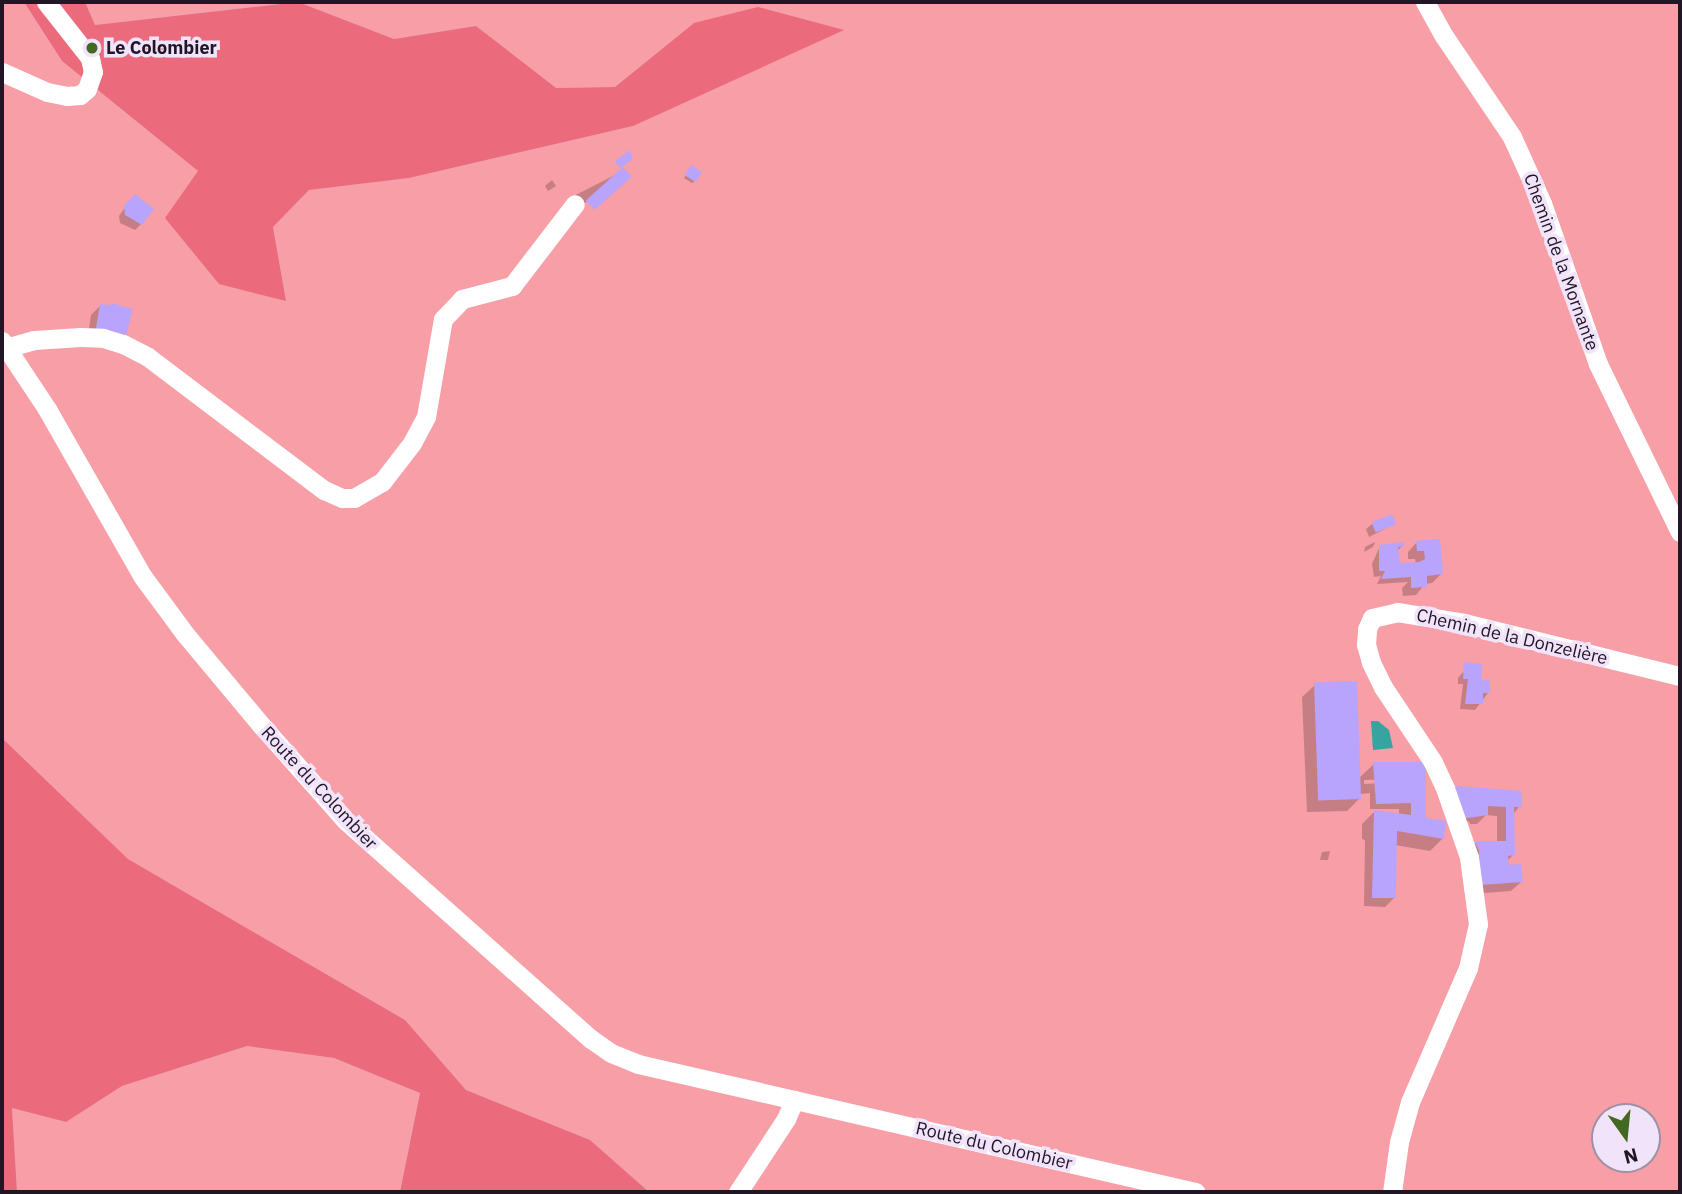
<!DOCTYPE html>
<meta charset="utf-8">
<style>
body{margin:0}
#map{position:relative;width:1682px;height:1194px;overflow:hidden;background:#d8bce7;font-family:"IBM Plex Sans",sans-serif}
div>[style]{position:absolute}
[style*='--x']{left:calc(var(--x)*1px);top:calc(var(--y)*1px);width:calc(var(--w)*1px);rotate:calc(var(--a)*1deg)}
.green>*{inset:0;background:#f79ea6}
.forest>*{inset:0;background:#eb6a7c}
.water>*{inset:0;background:#38a4a2}
.shadow>*{inset:0;background:#0003;transform-origin:0 0}
.building>*{inset:0;background:#b8a4fd;transform-origin:0 0}
.minor>*{height:19px;margin:-9.5px;padding:0 9.5px;transform-origin:9.5px;border-radius:9.5px;background:#fff}
.dots>*{width:19px;height:19px;translate:-50% -50%;box-sizing:border-box;border:4px solid #f1e3f9;border-radius:50%}
span{translate:-50% -50%;white-space:nowrap;text-align:center;line-height:1.15;-webkit-text-stroke:7px #f1e3f9;paint-order:stroke}
.poi-label{font-size:18px;color:#201626;font-weight:700}
.left{translate:0 -50%;text-align:left}
.street-label{font-size:18px;color:#201626}
.frame{position:absolute;inset:0;border:4px solid #201626;pointer-events:none}
.north{position:absolute;left:1591px;top:1103px;width:70px;height:70px;box-sizing:border-box;background:#f1e3f9;border:2px solid #9d91a5;border-radius:50%;rotate:165deg;font-size:19px;font-weight:700;line-height:28px;text-align:center;color:#201626}
.north::after{content:'';display:block;margin:auto;width:24px;height:32px;background:#426822;clip-path:polygon(50% 0,100% 100%,50% 72%,0 100%)}
</style>
<div id="map">
<div class="green">
<div style="clip-path:polygon(evenodd,2px 2px,24px 2px,62px 61px,198px 171px,286px 301px,273px 227px,309px 190px,409px 178px,633px 126px,694px 23px,615px 87px,555px 88px,476px 26px,394px 39px,298px 2px,95px 25px,85px 2px,1680px 2px,1680px 1192px,649px 1192px,590px 1140px,466px 1090px,405px 1020px,128px 859px,2px 738px,2px 2px,1605px 1117px,1647px 1117px,1647px 1159px,1605px 1159px,1605px 1117px)"></div>
<div style="clip-path:polygon(247px 1046px,334px 1058px,420px 1093px,400px 1192px,17px 1192px,12px 1108px,66px 1122px,122px 1086px)"></div>
</div>
<div class="forest">
<div style="clip-path:polygon(24px 2px,85px 2px,95px 25px,298px 2px,394px 39px,476px 26px,556px 88px,615px 87px,694px 23px,758px 7px,844px 30px,633px 126px,409px 178px,309px 190px,273px 227px,286px 301px,219px 284px,165px 218px,198px 171px,62px 61px)"></div>
<div style="clip-path:polygon(2px 738px,128px 859px,405px 1020px,466px 1090px,590px 1140px,649px 1192px,400px 1192px,420px 1093px,334px 1058px,247px 1046px,122px 1086px,66px 1122px,12px 1108px,17px 1192px,2px 1192px)"></div>
</div>
<div class="water">
<div style="clip-path:polygon(1371px 721px,1378px 721px,1389px 730px,1393px 748px,1373px 750px)"></div>
</div>
<div class="shadow">
<div style="clip-path:polygon(689px 169px,695px 181px,692px 183px,684px 178px)"></div>
<div style="left:619px;top:173px;width:11px;height:52px;rotate:63deg"></div>
<div style="clip-path:polygon(552px 180px,556px 186px,548px 191px,545px 186px)"></div>
<div style="clip-path:polygon(129px 202px,141px 224px,135px 230px,120px 223px,119px 216px)"></div>
<div style="clip-path:polygon(101px 305px,115px 305px,87px 343px,91px 315px)"></div>
<div style="clip-path:polygon(1372px 524px,1394px 524px,1369px 537px,1366px 529px)"></div>
<div style="clip-path:polygon(1439px 540px,1441px 574px,1432px 583px,1425px 584px,1416px 595px,1403px 596px,1402px 588px,1408px 582px,1377px 584px,1381px 576px,1374px 577px,1372px 564px,1380px 546px,1402px 546px,1397px 551px,1398px 565px,1416px 564px,1415px 559px,1408px 559px,1408px 552px,1417px 542px)"></div>
<div style="clip-path:polygon(1375px 542px,1373px 547px,1364px 552px,1365px 547px)"></div>
<div style="clip-path:polygon(1469px 665px,1488px 693px,1475px 710px,1460px 709px,1463px 684px,1458px 684px,1458px 678px)"></div>
<div style="clip-path:polygon(evenodd,1315px 685px,1359px 778px,1374px 764px,1424px 763px,1425px 820px,1443px 838px,1430px 851px,1395px 845px,1394px 898px,1385px 907px,1364px 906px,1365px 840px,1362px 839px,1362px 824px,1374px 812px,1399px 815px,1399px 809px,1370px 809px,1370px 793px,1360px 794px,1360px 798px,1347px 811px,1307px 812px,1302px 697px,1315px 685px,1404px 779px,1404px 782px,1364px 784px,1364px 780px,1404px 779px)"></div>
<div style="clip-path:polygon(1457px 787px,1520px 806px,1513px 814px,1513px 855px,1507px 861px,1507px 866px,1521px 882px,1511px 891px,1471px 894px,1466px 852px,1475px 843px,1497px 842px,1497px 816px,1486px 815px,1477px 824px,1470px 824px,1469px 821px,1455px 824px,1448px 797px)"></div>
<div style="clip-path:polygon(1330px 851px,1328px 860px,1320px 860px,1322px 852px)"></div>
</div>
<div class="building">
<div style="clip-path:polygon(630px 150px,633px 159px,620px 168px,615px 161px)"></div>
<div style="left:691px;top:165px;width:13px;height:12px;rotate:32deg"></div>
<div style="left:623px;top:167px;width:13px;height:50px;rotate:48deg"></div>
<div style="clip-path:polygon(135px 194px,154px 209px,142px 225px,125px 215px,124px 206px)"></div>
<div style="clip-path:polygon(111px 303px,133px 309px,125px 339px,95px 334px,100px 304px,111px 305px)"></div>
<div style="left:1392px;top:514px;width:11px;height:22px;rotate:68deg"></div>
<div style="clip-path:polygon(1440px 539px,1443px 574px,1427px 576px,1427px 587px,1411px 588px,1411px 577px,1381px 579px,1385px 571px,1379px 571px,1379px 545px,1404px 542px,1404px 546px,1398px 547px,1400px 563px,1419px 562px,1425px 559px,1424px 551px,1417px 551px,1416px 541px)"></div>
<div style="clip-path:polygon(1464px 662px,1482px 664px,1481px 680px,1490px 680px,1490px 693px,1483px 693px,1483px 704px,1465px 704px,1468px 679px,1463px 679px)"></div>
<div style="left:1357px;top:681px;width:118px;height:43px;rotate:88deg"></div>
<div style="clip-path:polygon(1373px 762px,1426px 762px,1426px 818px,1446px 821px,1444px 839px,1397px 831px,1396px 898px,1372px 898px,1374px 810px,1411px 815px,1411px 803px,1376px 804px)"></div>
<div style="clip-path:polygon(1456px 786px,1522px 791px,1522px 807px,1514px 807px,1515px 855px,1508px 856px,1509px 865px,1521px 864px,1523px 882px,1480px 885px,1479px 850px,1474px 841px,1506px 841px,1506px 807px,1488px 806px,1488px 815px,1461px 819px,1456px 804px)"></div>
</div>
<div class="minor">
<div style="--x:1425;--y:2;--w:39;--a:61"></div>
<div style="--x:1444;--y:36;--w:122;--a:56"></div>
<div style="--x:1512;--y:137;--w:72;--a:65.6"></div>
<div style="--x:1542;--y:203;--w:170;--a:70.8"></div>
<div style="--x:1598;--y:364;--w:187;--a:64"></div>
<div style="--x:2;--y:72;--w:49;--a:24"></div>
<div style="--x:47;--y:92;--w:20;--a:11"></div>
<div style="--x:67;--y:96;--w:13;--a:-4"></div>
<div style="--x:80;--y:95;--w:9;--a:-41"></div>
<div style="--x:87;--y:89;--w:18;--a:-71"></div>
<div style="--x:93;--y:72;--w:14;--a:-102"></div>
<div style="--x:90;--y:58;--w:71;--a:-128.2"></div>
<div style="--x:2;--y:341;--w:82;--a:56.5"></div>
<div style="--x:47;--y:409;--w:193;--a:60.3"></div>
<div style="--x:143;--y:577;--w:71;--a:53.6"></div>
<div style="--x:185;--y:634;--w:120;--a:50.1"></div>
<div style="--x:262;--y:726;--w:127;--a:48.5"></div>
<div style="--x:346;--y:821;--w:328;--a:41.7"></div>
<div style="--x:591;--y:1039;--w:24;--a:35"></div>
<div style="--x:611;--y:1053;--w:29;--a:22"></div>
<div style="--x:638;--y:1064;--w:572;--a:12.94"></div>
<div style="--x:6;--y:348;--w:29;--a:-16"></div>
<div style="--x:34;--y:340;--w:46;--a:-3.7"></div>
<div style="--x:80;--y:337;--w:23;--a:2"></div>
<div style="--x:103;--y:338;--w:21;--a:17"></div>
<div style="--x:123;--y:344;--w:28;--a:27"></div>
<div style="--x:148;--y:357;--w:221;--a:37.1"></div>
<div style="--x:324;--y:490;--w:20;--a:24"></div>
<div style="--x:342;--y:498;--w:12;--a:0"></div>
<div style="--x:354;--y:498;--w:32;--a:-30"></div>
<div style="--x:382;--y:482;--w:49;--a:-52.4"></div>
<div style="--x:412;--y:443;--w:30;--a:-62"></div>
<div style="--x:426;--y:417;--w:99;--a:-80.2"></div>
<div style="--x:443;--y:319;--w:28;--a:-46"></div>
<div style="--x:462;--y:299;--w:52;--a:-14.6"></div>
<div style="--x:512;--y:286;--w:103;--a:-52.5"></div>
<div style="--x:738;--y:1192;--w:87;--a:-56.7"></div>
<div style="--x:786;--y:1119;--w:21;--a:-67"></div>
<div style="--x:1392;--y:1192;--w:50;--a:-82"></div>
<div style="--x:1399;--y:1142;--w:41;--a:-74.6"></div>
<div style="--x:1410;--y:1102;--w:146;--a:-66.6"></div>
<div style="--x:1468;--y:968;--w:45;--a:-77.2"></div>
<div style="--x:1478;--y:924;--w:68;--a:-97.7"></div>
<div style="--x:1469;--y:857;--w:73;--a:-109.2"></div>
<div style="--x:1445;--y:788;--w:29;--a:-115"></div>
<div style="--x:1433;--y:762;--w:90;--a:-123.7"></div>
<div style="--x:1383;--y:687;--w:28;--a:-116"></div>
<div style="--x:1371;--y:662;--w:18;--a:-106"></div>
<div style="--x:1366;--y:645;--w:16;--a:-86"></div>
<div style="--x:1367;--y:629;--w:12;--a:-66"></div>
<div style="--x:1372;--y:618;--w:26;--a:-13"></div>
<div style="--x:1397;--y:612;--w:68;--a:9.3"></div>
<div style="--x:1464;--y:623;--w:222;--a:13.8"></div>
</div>
<div class="dots">
<div style="left:92px;top:48px;background:#426822"></div>
</div>
<div class="poi-label">
<span class="left" style="left:106px;top:48px">Le Colombier</span>
</div>
<div class="street-label">
<span style="left:1561px;top:262px;rotate:70deg">Chemin de la Mornante</span>
<span style="left:1512px;top:637px;rotate:13deg">Chemin de la Donzelière</span>
<span style="left:319px;top:788px;rotate:47deg">Route du Colombier</span>
<span style="left:994px;top:1146px;rotate:13deg">Route du Colombier</span>
</div>
<div class="frame"></div>
<div class="north">N</div>
</div>
